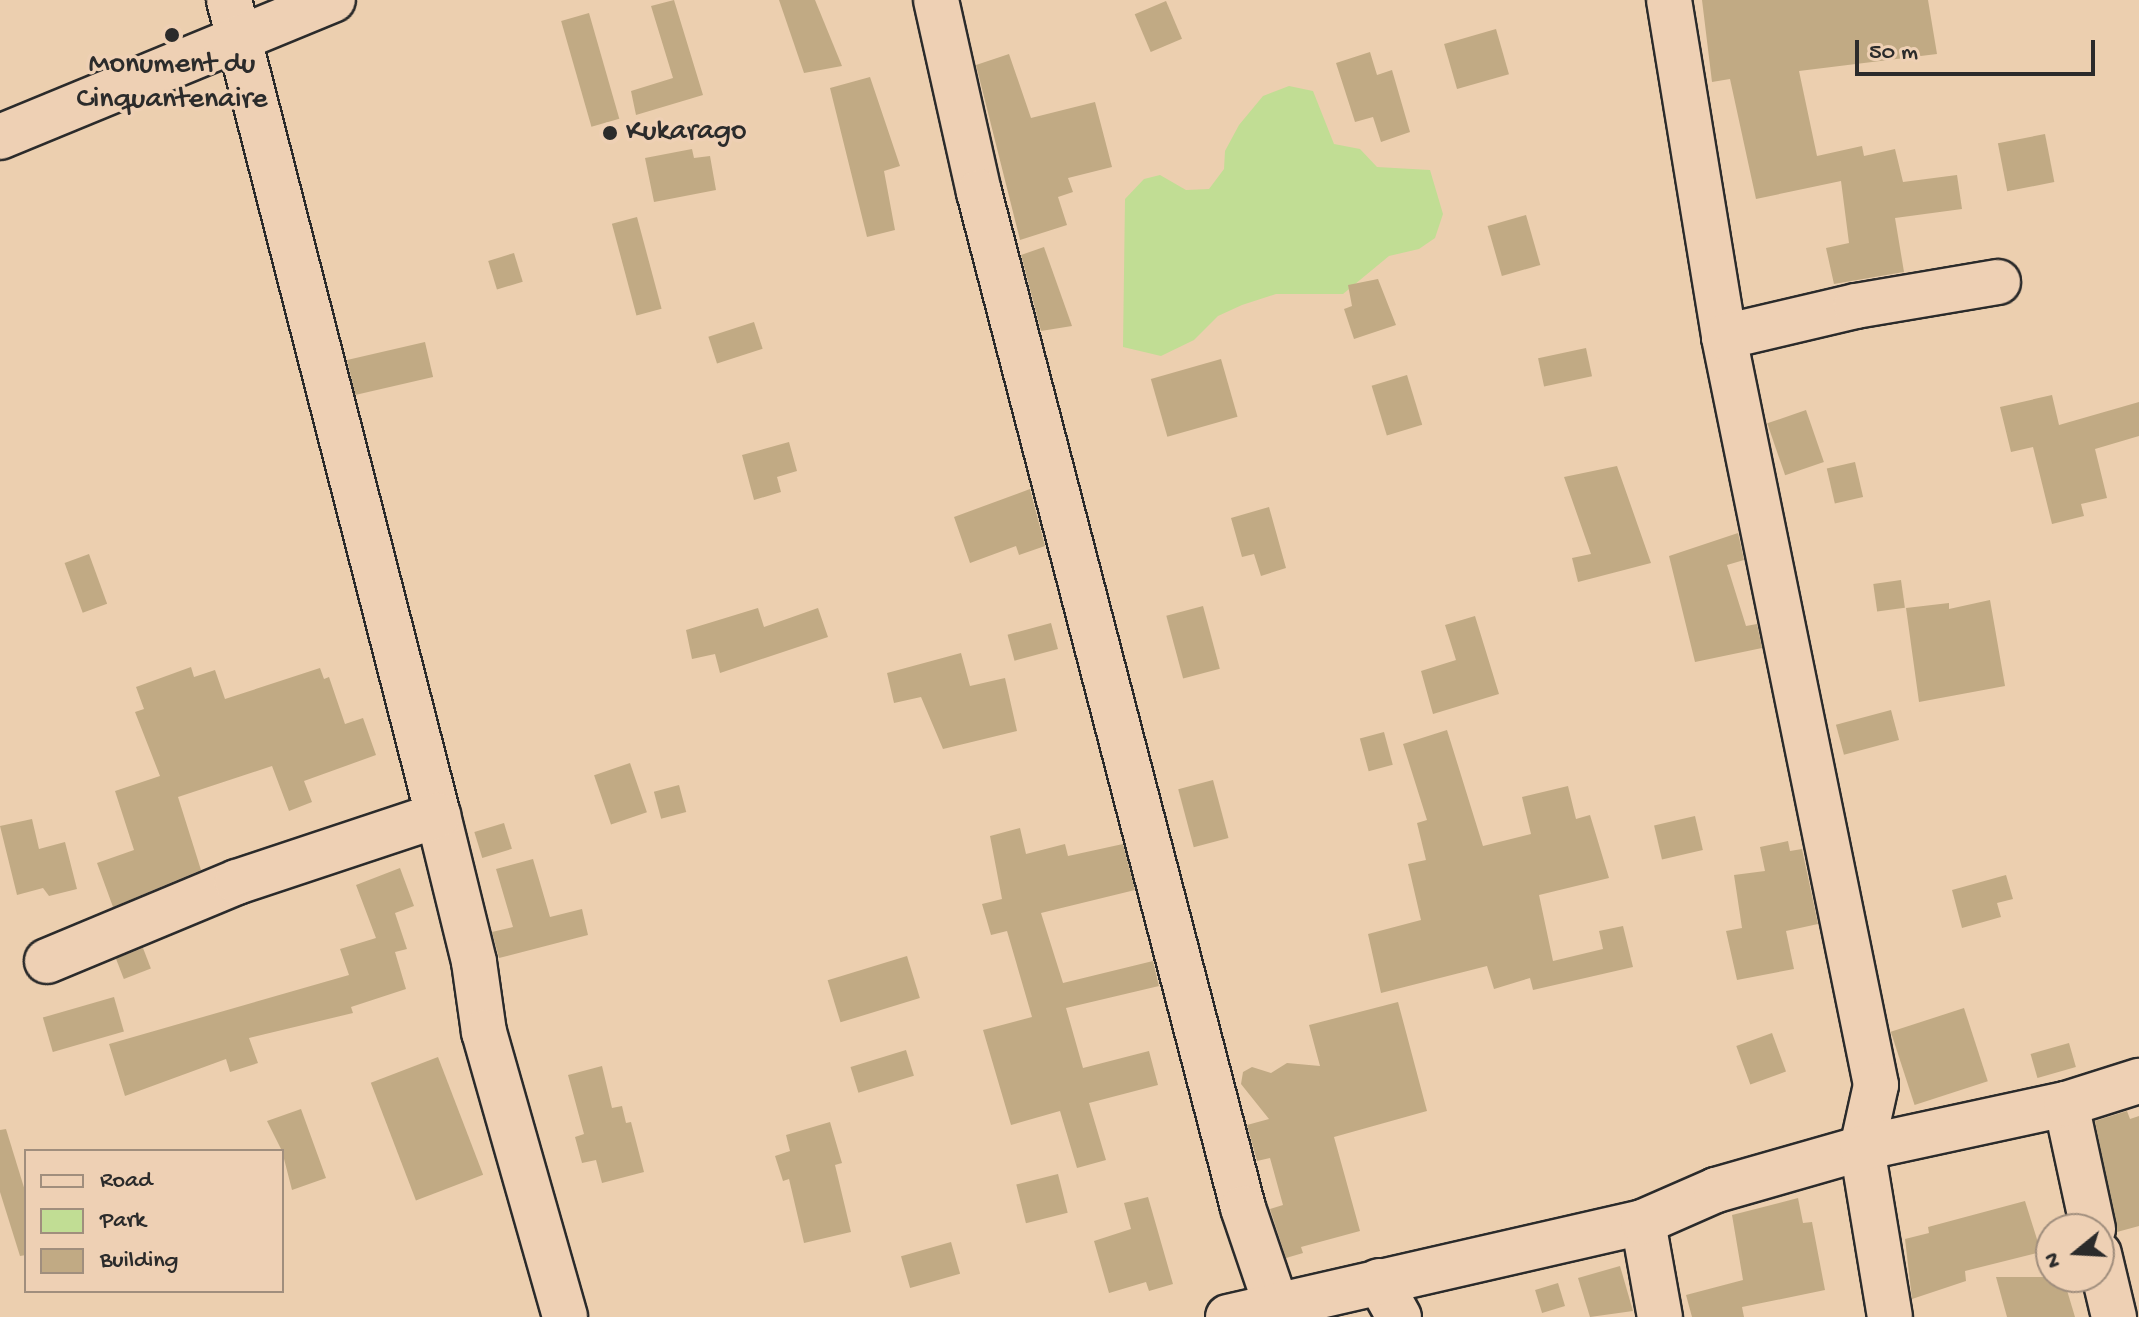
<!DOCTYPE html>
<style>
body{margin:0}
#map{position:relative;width:2139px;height:1317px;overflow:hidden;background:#eccfaf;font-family:"Gochi Hand",sans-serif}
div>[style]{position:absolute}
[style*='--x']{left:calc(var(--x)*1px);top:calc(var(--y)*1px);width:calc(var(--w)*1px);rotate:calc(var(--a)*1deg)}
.green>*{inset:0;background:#c1dd94}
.building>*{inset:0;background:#c1aa84;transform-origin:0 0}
.roads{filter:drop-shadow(2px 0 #2b2b2b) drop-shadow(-2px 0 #2b2b2b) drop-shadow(0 2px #2b2b2b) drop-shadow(0 -2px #2b2b2b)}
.minor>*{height:44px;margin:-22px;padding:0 22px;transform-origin:22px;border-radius:22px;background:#eed0b4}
.dots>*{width:22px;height:22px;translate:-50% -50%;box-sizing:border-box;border:4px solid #eed0b4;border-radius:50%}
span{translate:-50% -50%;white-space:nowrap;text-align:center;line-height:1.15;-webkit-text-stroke:7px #eed0b4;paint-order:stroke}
.poi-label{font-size:30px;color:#2b2b2b}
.left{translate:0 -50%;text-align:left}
.legend{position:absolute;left:24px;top:1149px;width:260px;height:144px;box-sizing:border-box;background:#eed0b4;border:2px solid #a08e7d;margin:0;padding:10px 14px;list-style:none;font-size:24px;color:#2b2b2b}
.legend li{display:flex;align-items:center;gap:16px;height:40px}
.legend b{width:40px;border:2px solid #a08e7d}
.north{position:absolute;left:2035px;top:1213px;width:80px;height:80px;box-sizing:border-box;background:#eed0b4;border:2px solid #a08e7d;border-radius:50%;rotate:252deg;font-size:22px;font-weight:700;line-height:32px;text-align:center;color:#2b2b2b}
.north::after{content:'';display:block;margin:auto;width:28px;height:36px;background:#2b2b2b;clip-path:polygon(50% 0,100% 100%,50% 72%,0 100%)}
.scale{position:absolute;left:1855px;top:40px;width:240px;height:36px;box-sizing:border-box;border:4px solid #2b2b2b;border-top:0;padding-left:10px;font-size:24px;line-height:28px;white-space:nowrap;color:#2b2b2b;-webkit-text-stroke:6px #eed0b4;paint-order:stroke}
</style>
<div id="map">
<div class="green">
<div style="clip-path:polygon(1289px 86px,1313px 91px,1334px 144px,1360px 149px,1377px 167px,1430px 170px,1443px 214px,1435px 238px,1419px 249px,1389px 256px,1343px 294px,1276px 294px,1242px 305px,1218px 316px,1194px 340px,1161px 356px,1123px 347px,1125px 199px,1144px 179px,1160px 175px,1186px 190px,1209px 189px,1224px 169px,1225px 151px,1239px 125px,1263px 96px)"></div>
</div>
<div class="building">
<div style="clip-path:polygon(674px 0,703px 95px,636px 115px,631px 91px,673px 78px,651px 6px)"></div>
<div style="clip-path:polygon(779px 0,815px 0,842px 66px,804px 73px)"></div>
<div style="clip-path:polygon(1702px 0,1928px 0,1937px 54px,1799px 71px,1817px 156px,1862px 146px,1864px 156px,1895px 149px,1903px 182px,1957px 175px,1962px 209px,1895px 218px,1904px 272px,1834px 284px,1826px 248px,1849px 243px,1841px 181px,1756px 199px,1730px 79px,1712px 82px)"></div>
<div style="left:1166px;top:1px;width:41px;height:34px;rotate:67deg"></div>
<div style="left:589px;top:13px;width:110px;height:29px;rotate:74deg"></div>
<div style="left:1496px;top:29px;width:47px;height:54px;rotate:74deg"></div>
<div style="clip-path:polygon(1370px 52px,1377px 75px,1392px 70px,1410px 132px,1381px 142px,1373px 117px,1355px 122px,1336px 63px)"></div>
<div style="clip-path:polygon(1009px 54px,1031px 118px,1095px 102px,1112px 167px,1068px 178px,1073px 192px,1058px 197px,1067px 225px,1020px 240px,976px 65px)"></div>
<div style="clip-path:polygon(870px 77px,900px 166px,884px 171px,895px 230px,867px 237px,830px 88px)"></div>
<div style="left:2045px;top:134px;width:49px;height:48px;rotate:79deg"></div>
<div style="clip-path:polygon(692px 149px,694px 158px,710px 156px,716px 190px,654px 202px,645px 158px)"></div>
<div style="left:1526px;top:215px;width:52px;height:40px;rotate:74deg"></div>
<div style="left:637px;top:217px;width:95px;height:26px;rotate:75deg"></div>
<div style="clip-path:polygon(1044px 247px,1072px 326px,1041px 331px,1021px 255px)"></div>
<div style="left:514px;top:253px;width:30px;height:27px;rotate:73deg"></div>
<div style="clip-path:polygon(1378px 279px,1396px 325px,1354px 339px,1344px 309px,1352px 306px,1348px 285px)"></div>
<div style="left:754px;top:322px;width:28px;height:48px;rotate:72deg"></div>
<div style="left:425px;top:342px;width:36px;height:80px;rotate:77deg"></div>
<div style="left:1586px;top:348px;width:29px;height:49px;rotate:78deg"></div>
<div style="left:1221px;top:359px;width:60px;height:73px;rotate:74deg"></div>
<div style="left:1407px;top:375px;width:52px;height:37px;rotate:73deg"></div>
<div style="clip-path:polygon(2052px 395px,2059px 425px,2139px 402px,2139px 436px,2095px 449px,2107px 498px,2081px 504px,2084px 516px,2052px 524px,2033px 447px,2011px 452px,2000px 407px)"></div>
<div style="left:1806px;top:410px;width:55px;height:41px;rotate:71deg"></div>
<div style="clip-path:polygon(789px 442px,797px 471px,777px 477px,781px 492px,754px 500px,742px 455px)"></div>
<div style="left:1855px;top:462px;width:36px;height:29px;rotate:77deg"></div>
<div style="clip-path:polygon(1617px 466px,1651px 563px,1578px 582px,1572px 558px,1591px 554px,1564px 477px)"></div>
<div style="clip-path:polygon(1030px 489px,1045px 546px,1019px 555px,1016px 546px,970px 563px,954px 517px)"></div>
<div style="clip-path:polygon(1269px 507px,1286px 568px,1261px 576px,1254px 554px,1242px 557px,1231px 518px)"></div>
<div style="clip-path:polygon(1738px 533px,1744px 560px,1727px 565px,1746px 626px,1757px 624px,1762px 648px,1695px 662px,1669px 556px)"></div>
<div style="left:89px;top:554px;width:53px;height:26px;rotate:70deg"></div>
<div style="left:1901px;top:580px;width:28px;height:28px;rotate:82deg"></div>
<div style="clip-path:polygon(1990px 600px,2005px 686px,1919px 702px,1906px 608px,1949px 603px,1949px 609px)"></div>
<div style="left:1203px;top:606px;width:65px;height:38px;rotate:75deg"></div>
<div style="clip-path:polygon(758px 608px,764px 627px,818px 608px,828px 637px,720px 673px,715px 654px,692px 659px,686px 630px)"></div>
<div style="clip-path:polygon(1475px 616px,1499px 694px,1433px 714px,1421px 671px,1456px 660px,1445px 625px)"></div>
<div style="left:1051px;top:623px;width:27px;height:45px;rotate:75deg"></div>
<div style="clip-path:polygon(961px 653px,970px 686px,1005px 678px,1017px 731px,943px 749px,921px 697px,894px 703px,887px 673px)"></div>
<div style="clip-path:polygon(191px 667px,194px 677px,215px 670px,225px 699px,320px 668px,324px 679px,329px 677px,345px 724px,363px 718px,376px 755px,304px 781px,312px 802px,289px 811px,272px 766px,178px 797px,201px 870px,113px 907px,97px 863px,134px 850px,115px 791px,160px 776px,135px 712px,144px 709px,136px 687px)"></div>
<div style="left:1891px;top:710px;width:31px;height:57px;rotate:75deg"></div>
<div style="clip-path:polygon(1447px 730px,1483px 846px,1531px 834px,1522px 797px,1568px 786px,1576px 819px,1590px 815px,1609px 878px,1539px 895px,1553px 961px,1603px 949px,1599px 931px,1623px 926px,1633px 967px,1533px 990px,1530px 978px,1494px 989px,1487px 966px,1381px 993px,1368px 934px,1421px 920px,1408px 864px,1426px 860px,1417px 823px,1427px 820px,1403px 744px)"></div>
<div style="left:1384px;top:732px;width:34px;height:25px;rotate:75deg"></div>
<div style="left:630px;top:763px;width:52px;height:38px;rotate:71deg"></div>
<div style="left:1213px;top:780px;width:60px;height:36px;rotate:75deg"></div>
<div style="left:679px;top:785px;width:28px;height:26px;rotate:75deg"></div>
<div style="left:1695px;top:816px;width:35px;height:42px;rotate:77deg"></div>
<div style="clip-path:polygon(32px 819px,39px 849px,65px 842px,77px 889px,49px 896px,43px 888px,17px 895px,0 826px)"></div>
<div style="left:504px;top:823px;width:27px;height:31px;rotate:73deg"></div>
<div style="clip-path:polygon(1020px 828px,1026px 854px,1065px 844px,1068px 856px,1123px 844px,1135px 890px,1041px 913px,1063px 983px,1153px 961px,1159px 986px,1066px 1008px,1083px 1068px,1149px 1051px,1158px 1085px,1089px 1103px,1106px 1160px,1077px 1168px,1060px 1111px,1011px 1125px,983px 1030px,1032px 1017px,1007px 931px,991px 935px,982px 904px,1002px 899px,990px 836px)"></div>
<div style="clip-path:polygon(1788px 841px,1790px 851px,1802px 849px,1818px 924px,1786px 931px,1794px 969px,1737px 980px,1726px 931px,1742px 928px,1734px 875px,1765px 871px,1760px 847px)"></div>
<div style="clip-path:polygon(533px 859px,550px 917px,582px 909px,588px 935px,499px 958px,492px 932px,513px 927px,496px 869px)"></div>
<div style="clip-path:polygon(400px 868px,414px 906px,395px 913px,407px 949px,395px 952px,406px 989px,351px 1007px,353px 1013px,249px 1038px,258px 1063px,230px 1072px,226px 1059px,125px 1096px,109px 1044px,349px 975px,340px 949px,376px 938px,356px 885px)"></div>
<div style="clip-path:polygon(2006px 875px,2013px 899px,1997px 903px,2001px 917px,1962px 928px,1952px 890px)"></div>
<div style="left:143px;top:948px;width:22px;height:29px;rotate:69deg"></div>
<div style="left:907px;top:956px;width:44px;height:83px;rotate:73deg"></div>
<div style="left:114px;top:997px;width:36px;height:74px;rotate:74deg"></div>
<div style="clip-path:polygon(1398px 1002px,1427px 1111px,1334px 1137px,1360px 1231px,1301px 1247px,1303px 1253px,1286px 1258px,1270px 1209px,1283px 1205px,1270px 1158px,1257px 1161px,1247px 1125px,1269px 1119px,1241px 1084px,1243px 1072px,1252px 1067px,1271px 1073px,1287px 1063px,1320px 1066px,1309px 1025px)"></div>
<div style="left:1964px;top:1008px;width:77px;height:77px;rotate:72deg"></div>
<div style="left:1772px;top:1033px;width:41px;height:38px;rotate:70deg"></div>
<div style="left:2069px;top:1043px;width:25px;height:40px;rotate:74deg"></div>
<div style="left:906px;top:1050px;width:27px;height:58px;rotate:73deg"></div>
<div style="left:438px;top:1057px;width:126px;height:72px;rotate:69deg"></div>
<div style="clip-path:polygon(602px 1066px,612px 1108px,622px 1106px,626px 1123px,631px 1122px,644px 1172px,602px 1183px,596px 1160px,582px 1163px,575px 1137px,584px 1134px,568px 1075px)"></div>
<div style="clip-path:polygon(301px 1109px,326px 1178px,292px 1190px,282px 1151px,267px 1121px)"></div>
<div style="clip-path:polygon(2127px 1111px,2130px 1119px,2139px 1116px,2139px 1226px,2117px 1232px,2095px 1121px)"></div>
<div style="clip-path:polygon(830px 1122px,842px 1163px,835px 1165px,851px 1232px,804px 1243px,789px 1179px,783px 1181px,775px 1156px,790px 1151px,786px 1135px)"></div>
<div style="clip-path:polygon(6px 1129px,26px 1194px,26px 1255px,20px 1256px,0 1192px,0 1130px)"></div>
<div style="left:1058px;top:1174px;width:40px;height:43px;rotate:76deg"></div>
<div style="clip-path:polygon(1148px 1197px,1173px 1284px,1149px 1291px,1146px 1282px,1109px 1293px,1094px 1241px,1131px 1229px,1124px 1203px)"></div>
<div style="clip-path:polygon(1798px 1198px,1803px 1223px,1812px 1222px,1825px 1290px,1742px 1307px,1744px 1317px,1692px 1317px,1686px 1295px,1743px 1280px,1732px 1215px)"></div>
<div style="clip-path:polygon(2025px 1201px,2041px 1252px,1965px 1271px,1966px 1281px,1912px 1299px,1905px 1239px,1929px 1233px,1928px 1227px)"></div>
<div style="left:951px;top:1242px;width:33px;height:52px;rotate:74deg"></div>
<div style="clip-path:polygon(1620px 1266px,1633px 1311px,1590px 1317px,1578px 1278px)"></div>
<div style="clip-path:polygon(1996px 1277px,2063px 1277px,2075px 1317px,2007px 1317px)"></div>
<div style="left:1558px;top:1283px;width:24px;height:24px;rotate:73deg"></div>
</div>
<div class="roads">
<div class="minor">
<div style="--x:229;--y:0;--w:841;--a:75.62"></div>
<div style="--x:438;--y:815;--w:151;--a:76.2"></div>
<div style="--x:474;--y:962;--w:71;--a:81.9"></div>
<div style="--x:484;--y:1032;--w:296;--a:74.1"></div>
<div style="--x:936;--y:0;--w:197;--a:77.4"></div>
<div style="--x:979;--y:192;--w:1050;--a:75.43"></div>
<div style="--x:1243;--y:1208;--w:102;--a:71.2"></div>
<div style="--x:1669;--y:0;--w:341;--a:80.7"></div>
<div style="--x:1724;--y:337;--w:763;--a:78.51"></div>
<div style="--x:1876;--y:1085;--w:65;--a:102.5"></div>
<div style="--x:1862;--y:1148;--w:171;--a:80.6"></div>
<div style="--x:0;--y:137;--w:360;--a:-22.4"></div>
<div style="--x:1724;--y:337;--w:136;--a:-13.2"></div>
<div style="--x:1856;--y:306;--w:144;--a:-9.6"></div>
<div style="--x:47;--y:961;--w:206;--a:-22.6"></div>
<div style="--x:237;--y:882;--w:212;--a:-18.4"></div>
<div style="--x:2066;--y:1104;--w:128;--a:77.8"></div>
<div style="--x:1643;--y:1222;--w:97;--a:79.9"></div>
<div style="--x:2099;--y:1254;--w:65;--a:76.6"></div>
<div style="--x:1379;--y:1281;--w:41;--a:60.9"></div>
<div style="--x:1228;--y:1317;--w:426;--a:-12.9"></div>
<div style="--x:1643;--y:1222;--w:80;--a:-23.7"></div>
<div style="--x:1716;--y:1190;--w:152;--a:-16"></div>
<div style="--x:1862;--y:1148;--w:209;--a:-12.2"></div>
<div style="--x:2066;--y:1104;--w:77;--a:-17.5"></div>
</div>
</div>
<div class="dots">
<div style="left:172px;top:35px;background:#2b2b2b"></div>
<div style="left:610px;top:133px;background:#2b2b2b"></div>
</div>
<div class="poi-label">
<span style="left:172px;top:83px">Monument du<br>Cinquantenaire</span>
<span class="left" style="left:626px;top:133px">Kukarago</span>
</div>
<ul class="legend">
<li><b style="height:10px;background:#eed0b4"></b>Road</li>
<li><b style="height:22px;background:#c1dd94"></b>Park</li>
<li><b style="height:22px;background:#c1aa84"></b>Building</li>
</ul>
<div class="north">N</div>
<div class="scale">50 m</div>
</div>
